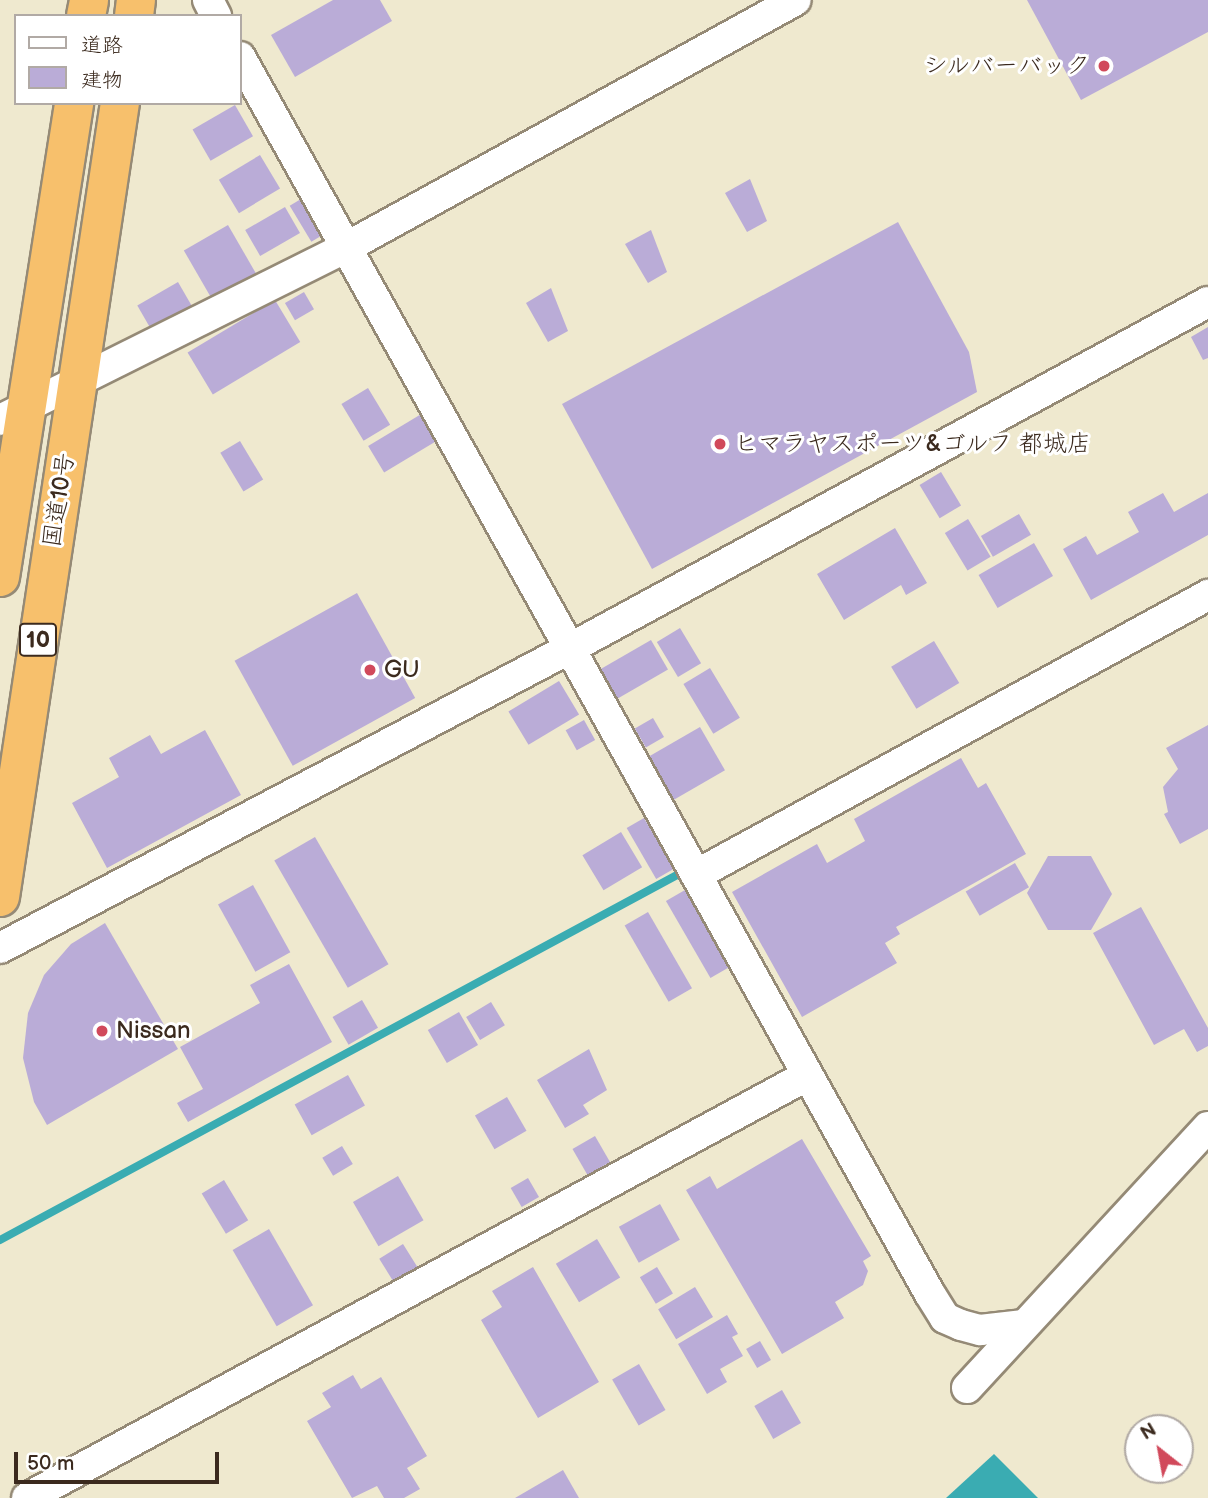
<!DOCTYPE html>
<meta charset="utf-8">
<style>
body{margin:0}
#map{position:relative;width:1208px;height:1498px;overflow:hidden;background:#efe9cf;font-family:"Balsamiq Sans","Klee One",sans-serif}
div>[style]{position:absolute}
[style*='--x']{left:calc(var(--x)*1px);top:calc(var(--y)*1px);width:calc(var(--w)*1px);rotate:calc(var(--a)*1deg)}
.water>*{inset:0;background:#3aacb2}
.stream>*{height:8px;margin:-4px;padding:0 4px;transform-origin:4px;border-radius:4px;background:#3aacb2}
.building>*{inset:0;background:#baacd7;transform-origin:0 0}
.roads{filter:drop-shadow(2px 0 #958a76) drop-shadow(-2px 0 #958a76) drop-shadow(0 2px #958a76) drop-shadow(0 -2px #958a76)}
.minor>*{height:30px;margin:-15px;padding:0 15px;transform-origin:15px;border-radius:15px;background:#fff}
.trunk>*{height:38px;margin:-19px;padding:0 19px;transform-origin:19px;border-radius:19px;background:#f7c06c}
.dots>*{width:19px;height:19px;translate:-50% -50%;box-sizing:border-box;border:4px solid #fff;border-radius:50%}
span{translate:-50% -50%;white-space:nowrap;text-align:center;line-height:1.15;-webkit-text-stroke:6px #fff;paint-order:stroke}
.shield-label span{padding:2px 5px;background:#fff;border:2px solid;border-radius:5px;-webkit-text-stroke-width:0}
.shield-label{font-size:23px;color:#3b2a1e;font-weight:700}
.poi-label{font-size:24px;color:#3b2a1e}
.right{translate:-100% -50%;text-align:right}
.left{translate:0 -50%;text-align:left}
.street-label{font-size:24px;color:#3b2a1e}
.legend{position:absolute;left:14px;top:14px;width:228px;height:91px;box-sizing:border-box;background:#fff;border:2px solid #b1aaa5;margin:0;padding:9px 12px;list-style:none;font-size:21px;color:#3b2a1e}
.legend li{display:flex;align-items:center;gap:14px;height:35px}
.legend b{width:35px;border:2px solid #b1aaa5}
.north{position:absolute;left:1124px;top:1414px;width:70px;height:70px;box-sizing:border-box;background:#fff;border:2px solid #b1aaa5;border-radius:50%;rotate:329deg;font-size:19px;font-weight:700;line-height:28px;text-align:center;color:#3b2a1e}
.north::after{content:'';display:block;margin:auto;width:24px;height:32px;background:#d1495b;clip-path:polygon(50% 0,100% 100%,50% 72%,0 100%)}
.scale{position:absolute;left:14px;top:1452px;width:205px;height:32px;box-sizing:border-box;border:4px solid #3b2a1e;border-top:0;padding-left:9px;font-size:21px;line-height:24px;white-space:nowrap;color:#3b2a1e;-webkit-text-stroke:5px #fff;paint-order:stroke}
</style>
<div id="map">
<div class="water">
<div style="clip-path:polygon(994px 1454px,1038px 1498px,946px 1498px)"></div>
</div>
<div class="stream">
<div style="--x:0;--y:1240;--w:771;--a:-28.33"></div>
</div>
<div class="building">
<div style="clip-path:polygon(333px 0,380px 0,392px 21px,295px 77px,271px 35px)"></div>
<div style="clip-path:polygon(1027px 0,1208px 0,1208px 32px,1081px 100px)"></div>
<div style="left:235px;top:105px;width:36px;height:49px;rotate:60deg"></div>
<div style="left:260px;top:155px;width:39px;height:48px;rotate:59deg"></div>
<div style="clip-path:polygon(750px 179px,767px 221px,747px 232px,725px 193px)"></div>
<div style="left:306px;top:196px;width:42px;height:19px;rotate:59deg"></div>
<div style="left:285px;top:207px;width:30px;height:46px;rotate:60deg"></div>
<div style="clip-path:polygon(898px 222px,969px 352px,977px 392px,652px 569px,562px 404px)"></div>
<div style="left:228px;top:225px;width:59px;height:51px;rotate:60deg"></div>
<div style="clip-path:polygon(651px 230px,667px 272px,648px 283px,625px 244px)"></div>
<div style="left:178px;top:282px;width:30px;height:47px;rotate:60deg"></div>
<div style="clip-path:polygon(551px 288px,568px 331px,548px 342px,526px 303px)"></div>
<div style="left:304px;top:292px;width:20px;height:22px;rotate:60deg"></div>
<div style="left:275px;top:300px;width:49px;height:102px;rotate:59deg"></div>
<div style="clip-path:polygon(1208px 327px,1208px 358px,1203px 360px,1191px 337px)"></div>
<div style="left:368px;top:388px;width:43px;height:31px;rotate:59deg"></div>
<div style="left:423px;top:413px;width:31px;height:64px;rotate:59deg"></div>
<div style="left:240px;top:441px;width:45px;height:23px;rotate:59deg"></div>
<div style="left:941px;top:472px;width:39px;height:25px;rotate:59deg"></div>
<div style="clip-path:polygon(1163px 493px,1174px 512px,1208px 493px,1208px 535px,1091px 600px,1063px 549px,1086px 536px,1097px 555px,1139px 532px,1128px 512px)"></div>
<div style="left:1019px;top:514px;width:24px;height:44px;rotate:60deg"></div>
<div style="left:968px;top:519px;width:44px;height:27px;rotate:59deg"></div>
<div style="clip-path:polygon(895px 528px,927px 583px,906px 595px,901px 585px,844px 620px,817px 574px)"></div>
<div style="left:1034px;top:543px;width:38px;height:64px;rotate:60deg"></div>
<div style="left:357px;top:593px;width:120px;height:140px;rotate:61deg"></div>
<div style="left:680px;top:628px;width:41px;height:27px;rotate:59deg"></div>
<div style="left:651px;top:640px;width:34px;height:64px;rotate:60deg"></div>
<div style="left:934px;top:641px;width:49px;height:50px;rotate:59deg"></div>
<div style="left:710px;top:668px;width:58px;height:31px;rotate:59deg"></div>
<div style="left:559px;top:681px;width:39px;height:59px;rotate:59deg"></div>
<div style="left:653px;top:718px;width:22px;height:21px;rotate:60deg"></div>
<div style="left:584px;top:720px;width:23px;height:21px;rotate:61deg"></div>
<div style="clip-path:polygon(1208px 725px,1208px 829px,1180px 844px,1164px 814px,1168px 812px,1163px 787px,1178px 769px,1166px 748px)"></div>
<div style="left:700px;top:727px;width:50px;height:64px;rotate:60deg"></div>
<div style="clip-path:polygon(205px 730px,241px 795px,107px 868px,72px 803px,119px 777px,109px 758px,150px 735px,161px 754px)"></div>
<div style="clip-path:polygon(961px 758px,978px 788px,986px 783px,1026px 854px,896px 927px,900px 934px,885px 943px,897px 963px,802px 1017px,732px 892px,817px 844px,827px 863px,865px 841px,854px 819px)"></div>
<div style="left:644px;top:818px;width:59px;height:20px;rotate:60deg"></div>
<div style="left:621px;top:832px;width:41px;height:45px;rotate:59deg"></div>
<div style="left:315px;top:837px;width:147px;height:47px;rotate:60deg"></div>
<div style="clip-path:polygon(1048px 856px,1091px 856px,1112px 894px,1091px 930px,1048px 930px,1027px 893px)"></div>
<div style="left:1015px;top:863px;width:28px;height:57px;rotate:60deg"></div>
<div style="left:253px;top:885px;width:77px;height:40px;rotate:61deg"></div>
<div style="left:685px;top:890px;width:89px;height:22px;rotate:60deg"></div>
<div style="clip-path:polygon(1141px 907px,1208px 1028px,1208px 1046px,1197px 1052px,1184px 1029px,1154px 1045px,1093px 933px)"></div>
<div style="left:648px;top:912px;width:88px;height:27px;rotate:60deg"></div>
<div style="clip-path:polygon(105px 923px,178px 1049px,47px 1125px,34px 1102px,23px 1058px,28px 1013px,44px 975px,71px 944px)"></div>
<div style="clip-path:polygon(289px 964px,332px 1042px,188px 1122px,177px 1103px,203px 1089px,180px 1047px,260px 1003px,250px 985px)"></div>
<div style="left:362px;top:1000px;width:32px;height:34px;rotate:60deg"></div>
<div style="left:491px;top:1002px;width:27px;height:29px;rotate:59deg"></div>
<div style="left:459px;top:1012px;width:38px;height:36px;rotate:60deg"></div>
<div style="clip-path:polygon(589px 1049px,607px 1090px,583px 1105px,589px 1114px,565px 1128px,537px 1080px)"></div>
<div style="left:348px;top:1075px;width:35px;height:61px;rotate:61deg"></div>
<div style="left:507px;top:1097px;width:39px;height:37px;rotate:60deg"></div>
<div style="left:595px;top:1136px;width:30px;height:26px;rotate:60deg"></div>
<div style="clip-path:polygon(802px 1139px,871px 1256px,863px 1261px,868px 1271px,863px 1285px,835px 1302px,844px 1318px,782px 1354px,686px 1190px,710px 1176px,717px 1189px)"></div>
<div style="left:342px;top:1146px;width:21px;height:23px;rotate:59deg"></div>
<div style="left:398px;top:1176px;width:51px;height:52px;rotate:60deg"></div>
<div style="left:528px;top:1178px;width:22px;height:20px;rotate:60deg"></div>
<div style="left:224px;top:1180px;width:47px;height:26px;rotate:59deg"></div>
<div style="left:660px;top:1204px;width:41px;height:47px;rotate:61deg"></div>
<div style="left:269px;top:1229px;width:88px;height:42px;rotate:60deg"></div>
<div style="left:597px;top:1239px;width:45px;height:48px;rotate:59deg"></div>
<div style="left:403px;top:1244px;width:31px;height:28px;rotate:58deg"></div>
<div style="clip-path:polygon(533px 1267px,599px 1382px,538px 1418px,481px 1320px,502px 1307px,492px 1291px)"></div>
<div style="left:657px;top:1267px;width:31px;height:20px;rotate:59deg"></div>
<div style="left:695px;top:1287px;width:35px;height:43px;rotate:59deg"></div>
<div style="clip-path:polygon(727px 1315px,738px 1334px,732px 1337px,743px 1356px,720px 1369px,727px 1382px,707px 1394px,678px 1344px)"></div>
<div style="left:760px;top:1341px;width:22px;height:16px;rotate:60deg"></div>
<div style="left:639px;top:1364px;width:53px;height:31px;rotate:60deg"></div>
<div style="clip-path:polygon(353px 1375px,361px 1389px,381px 1377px,427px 1456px,407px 1468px,420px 1489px,404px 1498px,384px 1498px,377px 1486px,352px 1498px,307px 1421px,331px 1407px,322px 1393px)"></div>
<div style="left:782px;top:1390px;width:38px;height:32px;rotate:60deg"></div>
<div style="clip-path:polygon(563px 1470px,579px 1498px,515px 1498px)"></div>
</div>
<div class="roads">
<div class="minor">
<div style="--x:208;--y:0;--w:18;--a:63"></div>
<div style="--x:240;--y:57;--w:1416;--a:60.85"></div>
<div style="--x:930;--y:1294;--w:28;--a:58"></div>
<div style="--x:945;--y:1318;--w:17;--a:24"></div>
<div style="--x:961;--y:1325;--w:20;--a:15"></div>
<div style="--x:980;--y:1330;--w:42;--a:-6.8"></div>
<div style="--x:0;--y:420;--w:388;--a:-26.5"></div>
<div style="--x:347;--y:247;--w:512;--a:-28.82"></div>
<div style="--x:696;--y:875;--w:584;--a:-28.67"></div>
<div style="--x:0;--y:948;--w:641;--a:-27.73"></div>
<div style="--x:567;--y:650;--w:729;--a:-28.5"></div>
<div style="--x:967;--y:1388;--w:355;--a:-47.3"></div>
<div style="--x:27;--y:1498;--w:888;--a:-28.44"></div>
</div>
<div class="trunk">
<div style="--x:86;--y:16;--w:16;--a:-79"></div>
<div style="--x:134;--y:16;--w:16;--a:-83"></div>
<div style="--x:0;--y:577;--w:480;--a:-81.1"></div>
<div style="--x:0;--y:897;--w:803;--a:-81.41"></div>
</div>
</div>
<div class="dots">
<div style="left:1104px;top:66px;background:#d1495b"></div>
<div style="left:720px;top:444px;background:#d1495b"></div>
<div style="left:370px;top:670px;background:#d1495b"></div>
<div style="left:102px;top:1031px;background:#d1495b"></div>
</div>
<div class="shield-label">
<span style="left:38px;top:640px">10</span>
</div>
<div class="poi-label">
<span class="right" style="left:1090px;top:66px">シルバーバック</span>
<span class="left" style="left:734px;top:444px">ヒマラヤスポーツ&amp;ゴルフ 都城店</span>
<span class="left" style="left:384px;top:670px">GU</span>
<span class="left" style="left:116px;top:1031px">Nissan</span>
</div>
<div class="street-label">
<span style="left:59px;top:500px;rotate:-81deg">国道10号</span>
</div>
<ul class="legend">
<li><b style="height:9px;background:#fff"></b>道路</li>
<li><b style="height:19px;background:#baacd7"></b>建物</li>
</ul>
<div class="north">N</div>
<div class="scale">50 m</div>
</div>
